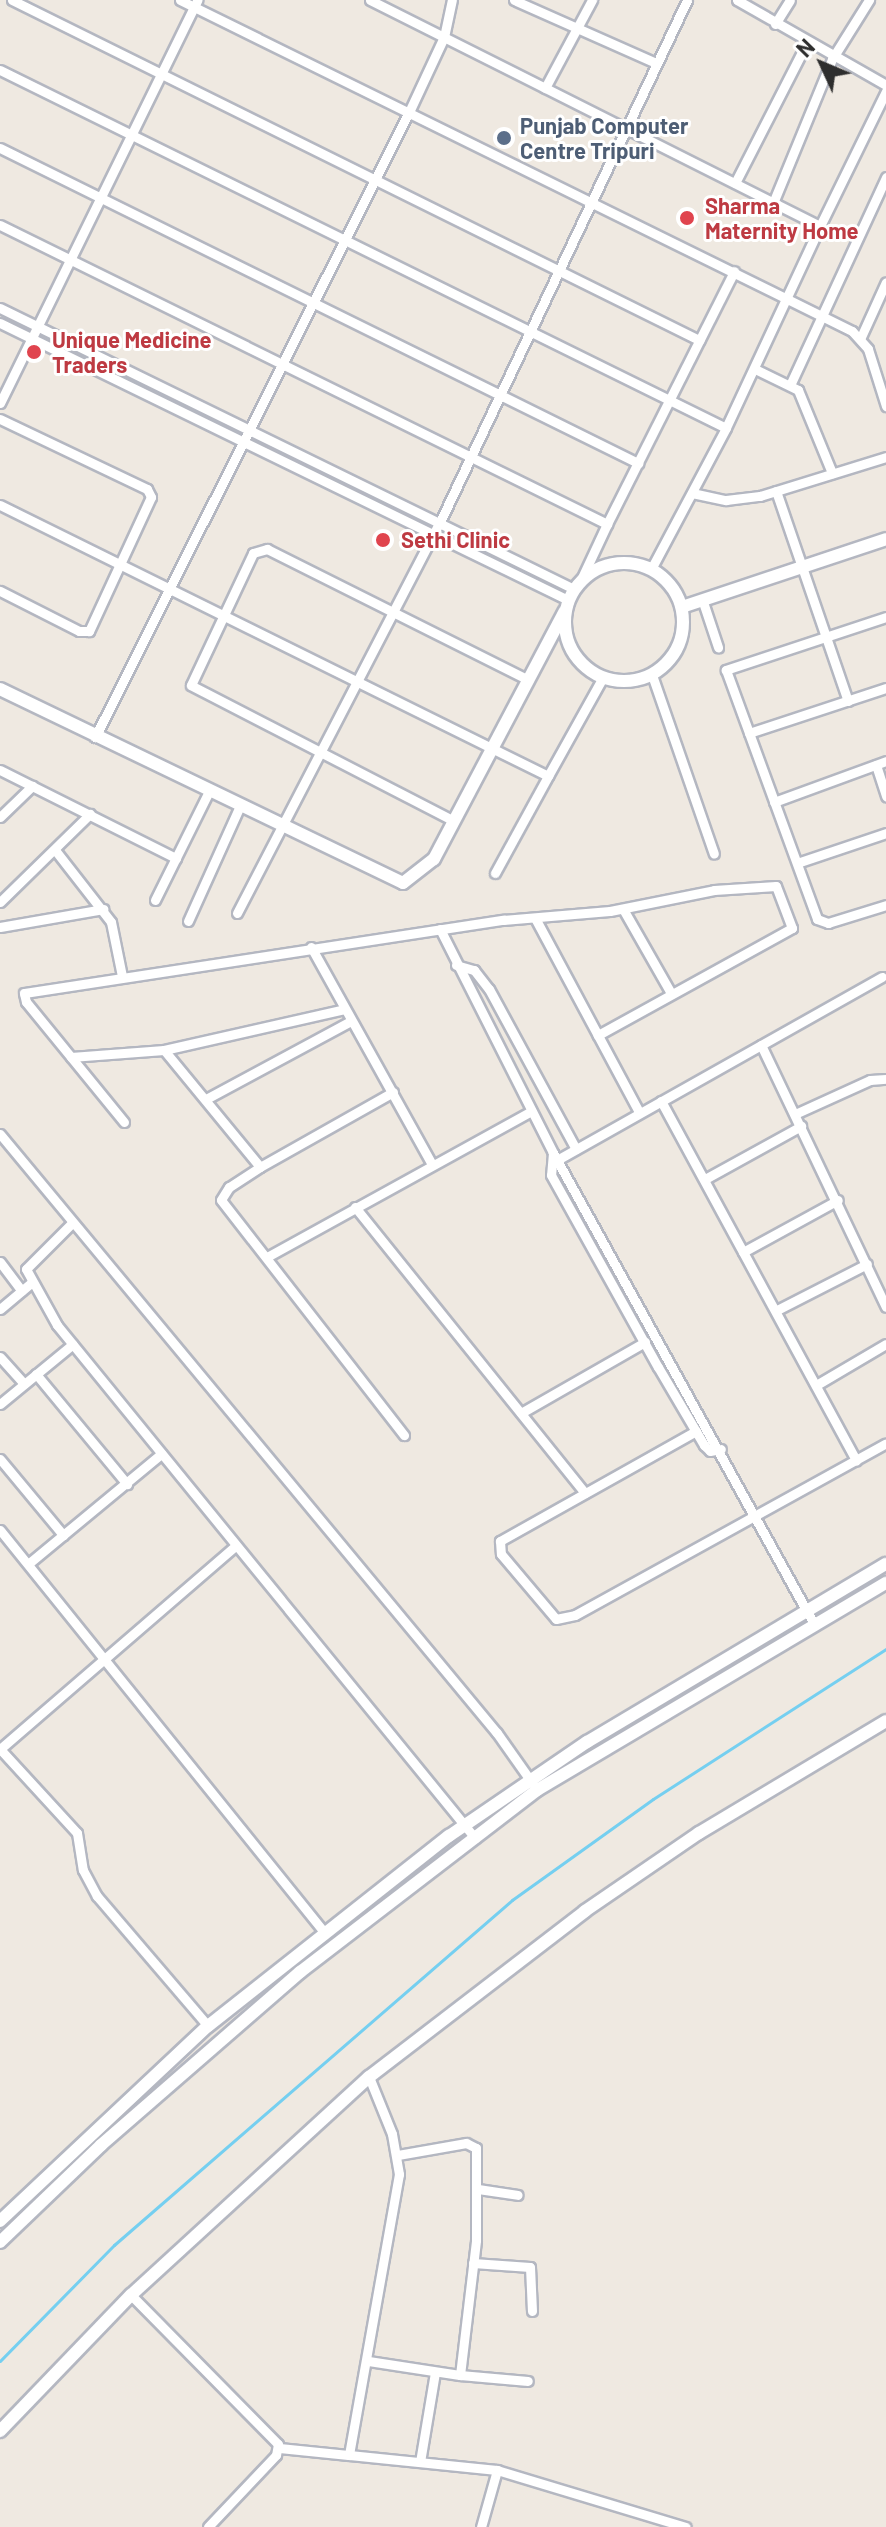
<!DOCTYPE html>
<style>
body{margin:0}
#map{position:relative;width:886px;height:2527px;overflow:hidden;background:#efe9e1;font-family:Barlow,sans-serif}
div>[style]{position:absolute}
[style*='--x']{left:calc(var(--x)*1px);top:calc(var(--y)*1px);width:calc(var(--w)*1px);rotate:calc(var(--a)*1deg)}
.stream>*{height:3px;margin:-1.5px;padding:0 1.5px;transform-origin:1.5px;border-radius:1.5px;background:#75cff0}
.roads{filter:drop-shadow(2px 0 #b4b7c1) drop-shadow(-2px 0 #b4b7c1) drop-shadow(0 2px #b4b7c1) drop-shadow(0 -2px #b4b7c1)}
.street>*{height:9px;margin:-4.5px;padding:0 4.5px;transform-origin:4.5px;border-radius:4.5px;background:#fff}
.secondary>*{height:12px;margin:-6px;padding:0 6px;transform-origin:6px;border-radius:6px;background:#fff}
.secondary>.ring{margin:-6px;padding:0;box-sizing:content-box;background:none;border:12px solid #fff;border-radius:50%}
.dots>*{width:22px;height:22px;translate:-50% -50%;box-sizing:border-box;border:4px solid #fff;border-radius:50%}
span{translate:-50% -50%;white-space:nowrap;text-align:center;line-height:1.15;-webkit-text-stroke:6px #fff;paint-order:stroke}
.service-label{font-size:22px;color:#4e5e75;font-weight:700}
.left{translate:0 -50%;text-align:left}
.health-label{font-size:22px;color:#be3a42;font-weight:700}
.north{position:absolute;left:782px;top:24px;width:80px;height:80px;-webkit-text-stroke:6px #fff;paint-order:stroke;rotate:314deg;font-size:22px;font-weight:700;line-height:32px;text-align:center;color:#2e2e2e}
.north::after{content:'';display:block;margin:auto;width:28px;height:36px;background:#2e2e2e;clip-path:polygon(50% 0,100% 100%,50% 72%,0 100%)}
</style>
<div id="map">
<div class="stream">
<div style="--x:0;--y:2361;--w:163;--a:-45.5"></div>
<div style="--x:114;--y:2245;--w:527;--a:-40.92"></div>
<div style="--x:512;--y:1900;--w:173;--a:-35.6"></div>
<div style="--x:653;--y:1799;--w:277;--a:-32.8"></div>
</div>
<div class="roads">
<div class="street">
<div style="--x:12;--y:0;--w:767;--a:26.33"></div>
<div style="--x:180;--y:0;--w:749;--a:26.22"></div>
<div style="--x:852;--y:331;--w:24;--a:48"></div>
<div style="--x:868;--y:349;--w:60;--a:72.5"></div>
<div style="--x:370;--y:0;--w:504;--a:26.67"></div>
<div style="--x:820;--y:226;--w:223;--a:115"></div>
<div style="--x:726;--y:428;--w:160;--a:118"></div>
<div style="--x:514;--y:0;--w:155;--a:23.9"></div>
<div style="--x:737;--y:0;--w:172;--a:29.7"></div>
<div style="--x:775;--y:24;--w:28;--a:-58"></div>
<div style="--x:0;--y:70;--w:809;--a:26.25"></div>
<div style="--x:545;--y:88;--w:100;--a:-61.9"></div>
<div style="--x:0;--y:148;--w:712;--a:26.28"></div>
<div style="--x:735;--y:183;--w:156;--a:-62.9"></div>
<div style="--x:773;--y:203;--w:156;--a:-67.7"></div>
<div style="--x:832;--y:59;--w:70;--a:-57.9"></div>
<div style="--x:0;--y:225;--w:677;--a:26.22"></div>
<div style="--x:607;--y:524;--w:64;--a:115"></div>
<div style="--x:820;--y:226;--w:150;--a:-63.9"></div>
<div style="--x:0;--y:308;--w:639;--a:26.08"></div>
<div style="--x:0;--y:323;--w:632;--a:26"></div>
<div style="--x:861;--y:337;--w:60;--a:-65.6"></div>
<div style="--x:755;--y:369;--w:48;--a:26"></div>
<div style="--x:798;--y:390;--w:90;--a:67.7"></div>
<div style="--x:791;--y:383;--w:227;--a:-65.2"></div>
<div style="--x:0;--y:403;--w:449;--a:-63.9"></div>
<div style="--x:0;--y:419;--w:163;--a:25.5"></div>
<div style="--x:147;--y:489;--w:9;--a:63"></div>
<div style="--x:151;--y:497;--w:148;--a:114.8"></div>
<div style="--x:89;--y:631;--w:10;--a:180"></div>
<div style="--x:79;--y:631;--w:89;--a:-153.1"></div>
<div style="--x:776;--y:491;--w:222;--a:71.1"></div>
<div style="--x:692;--y:493;--w:35;--a:12"></div>
<div style="--x:726;--y:500;--w:34;--a:-7"></div>
<div style="--x:760;--y:496;--w:132;--a:-17.2"></div>
<div style="--x:0;--y:505;--w:611;--a:26.31"></div>
<div style="--x:548;--y:776;--w:113;--a:-60.9"></div>
<div style="--x:607;--y:524;--w:283;--a:-63.3"></div>
<div style="--x:702;--y:599;--w:51;--a:71.6"></div>
<div style="--x:886;--y:617;--w:169;--a:161.7"></div>
<div style="--x:726;--y:670;--w:265;--a:69.9"></div>
<div style="--x:817;--y:919;--w:12;--a:20"></div>
<div style="--x:828;--y:923;--w:61;--a:-17.2"></div>
<div style="--x:652;--y:675;--w:189;--a:70.9"></div>
<div style="--x:749;--y:733;--w:144;--a:-18.2"></div>
<div style="--x:95;--y:737;--w:699;--a:-63.33"></div>
<div style="--x:409;--y:112;--w:83;--a:-65"></div>
<div style="--x:444;--y:37;--w:38;--a:-78"></div>
<div style="--x:876;--y:765;--w:33;--a:72"></div>
<div style="--x:0;--y:770;--w:197;--a:26.6"></div>
<div style="--x:774;--y:802;--w:119;--a:-20.1"></div>
<div style="--x:0;--y:817;--w:45;--a:-44.1"></div>
<div style="--x:454;--y:821;--w:296;--a:-152.7"></div>
<div style="--x:191;--y:685;--w:146;--a:-64.8"></div>
<div style="--x:253;--y:553;--w:15;--a:-16"></div>
<div style="--x:267;--y:549;--w:291;--a:26.6"></div>
<div style="--x:55;--y:850;--w:91;--a:52.1"></div>
<div style="--x:111;--y:922;--w:55;--a:78.5"></div>
<div style="--x:800;--y:862;--w:91;--a:-18.6"></div>
<div style="--x:495;--y:873;--w:111;--a:-61.3"></div>
<div style="--x:155;--y:900;--w:122;--a:-63.6"></div>
<div style="--x:0;--y:902;--w:126;--a:-44.4"></div>
<div style="--x:623;--y:909;--w:97;--a:60.3"></div>
<div style="--x:237;--y:913;--w:438;--a:-62.6"></div>
<div style="--x:439;--y:524;--w:580;--a:-64.67"></div>
<div style="--x:535;--y:918;--w:220;--a:61.8"></div>
<div style="--x:188;--y:921;--w:126;--a:-65.7"></div>
<div style="--x:0;--y:927;--w:105;--a:-9.9"></div>
<div style="--x:440;--y:929;--w:251;--a:63.2"></div>
<div style="--x:553;--y:1153;--w:538;--a:61.01"></div>
<div style="--x:311;--y:947;--w:248;--a:60.9"></div>
<div style="--x:456;--y:965;--w:19;--a:16"></div>
<div style="--x:474;--y:970;--w:24;--a:52"></div>
<div style="--x:489;--y:989;--w:182;--a:61.5"></div>
<div style="--x:761;--y:1045;--w:290;--a:64.5"></div>
<div style="--x:164;--y:1050;--w:151;--a:50.6"></div>
<div style="--x:71;--y:1057;--w:93;--a:-4.3"></div>
<div style="--x:164;--y:1050;--w:185;--a:-12.8"></div>
<div style="--x:393;--y:1092;--w:153;--a:150.6"></div>
<div style="--x:260;--y:1167;--w:37;--a:147"></div>
<div style="--x:229;--y:1187;--w:15;--a:122"></div>
<div style="--x:221;--y:1200;--w:298;--a:52.1"></div>
<div style="--x:206;--y:1099;--w:165;--a:-28.3"></div>
<div style="--x:661;--y:1101;--w:409;--a:61.5"></div>
<div style="--x:795;--y:1114;--w:82;--a:-24.4"></div>
<div style="--x:870;--y:1080;--w:16;--a:-4"></div>
<div style="--x:124;--y:1122;--w:155;--a:-129.2"></div>
<div style="--x:26;--y:1002;--w:9;--a:-103"></div>
<div style="--x:24;--y:993;--w:485;--a:-8.7"></div>
<div style="--x:503;--y:920;--w:107;--a:-4.8"></div>
<div style="--x:610;--y:911;--w:106;--a:-11.4"></div>
<div style="--x:714;--y:890;--w:62;--a:-3.7"></div>
<div style="--x:776;--y:886;--w:45;--a:69.1"></div>
<div style="--x:792;--y:928;--w:222;--a:151.1"></div>
<div style="--x:0;--y:1134;--w:778;--a:50.32"></div>
<div style="--x:497;--y:1733;--w:62;--a:54.8"></div>
<div style="--x:553;--y:1153;--w:22;--a:95"></div>
<div style="--x:551;--y:1175;--w:220;--a:60.9"></div>
<div style="--x:658;--y:1367;--w:91;--a:59.5"></div>
<div style="--x:704;--y:1445;--w:8;--a:45"></div>
<div style="--x:710;--y:1451;--w:11;--a:-10"></div>
<div style="--x:557;--y:1160;--w:373;--a:-29.4"></div>
<div style="--x:705;--y:1179;--w:110;--a:-28.9"></div>
<div style="--x:355;--y:1207;--w:367;--a:51.2"></div>
<div style="--x:72;--y:1223;--w:65;--a:135"></div>
<div style="--x:26;--y:1269;--w:64;--a:61"></div>
<div style="--x:57;--y:1325;--w:662;--a:50.83"></div>
<div style="--x:743;--y:1252;--w:108;--a:-28.7"></div>
<div style="--x:267;--y:1257;--w:302;--a:-28.9"></div>
<div style="--x:0;--y:1262;--w:36;--a:53"></div>
<div style="--x:0;--y:1309;--w:40;--a:-40"></div>
<div style="--x:777;--y:1310;--w:101;--a:-27.1"></div>
<div style="--x:0;--y:1357;--w:36;--a:48"></div>
<div style="--x:36;--y:1374;--w:143;--a:50.4"></div>
<div style="--x:818;--y:1384;--w:79;--a:-30.5"></div>
<div style="--x:0;--y:1404;--w:94;--a:-39.4"></div>
<div style="--x:521;--y:1413;--w:143;--a:-29.8"></div>
<div style="--x:696;--y:1431;--w:225;--a:150.7"></div>
<div style="--x:500;--y:1541;--w:13;--a:86"></div>
<div style="--x:501;--y:1554;--w:85;--a:49.8"></div>
<div style="--x:556;--y:1619;--w:19;--a:-12"></div>
<div style="--x:575;--y:1615;--w:355;--a:-28.9"></div>
<div style="--x:0;--y:1459;--w:99;--a:50.3"></div>
<div style="--x:0;--y:1530;--w:516;--a:51.13"></div>
<div style="--x:28;--y:1564;--w:173;--a:-39.6"></div>
<div style="--x:0;--y:1749;--w:114;--a:47.5"></div>
<div style="--x:77;--y:1833;--w:37;--a:81"></div>
<div style="--x:83;--y:1870;--w:30;--a:62"></div>
<div style="--x:97;--y:1896;--w:171;--a:49.5"></div>
<div style="--x:0;--y:1749;--w:309;--a:-40.8"></div>
<div style="--x:369;--y:2077;--w:61;--a:68"></div>
<div style="--x:392;--y:2134;--w:41;--a:80.1"></div>
<div style="--x:399;--y:2174;--w:285;--a:100.1"></div>
<div style="--x:349;--y:2455;--w:149;--a:5.8"></div>
<div style="--x:497;--y:2470;--w:197;--a:16.8"></div>
<div style="--x:478;--y:2189;--w:40;--a:8.5"></div>
<div style="--x:473;--y:2263;--w:57;--a:4"></div>
<div style="--x:530;--y:2267;--w:44;--a:87.4"></div>
<div style="--x:131;--y:2295;--w:209;--a:45.4"></div>
<div style="--x:278;--y:2444;--w:11;--a:100"></div>
<div style="--x:276;--y:2455;--w:99;--a:133.4"></div>
<div style="--x:368;--y:2361;--w:93;--a:8.7"></div>
<div style="--x:460;--y:2375;--w:136;--a:-83.2"></div>
<div style="--x:476;--y:2240;--w:92;--a:-90"></div>
<div style="--x:476;--y:2148;--w:11;--a:-153"></div>
<div style="--x:466;--y:2143;--w:69;--a:170"></div>
<div style="--x:460;--y:2375;--w:68;--a:5"></div>
<div style="--x:279;--y:2448;--w:70;--a:5.7"></div>
<div style="--x:420;--y:2462;--w:91;--a:-80.5"></div>
<div style="--x:481;--y:2527;--w:59;--a:-74.3"></div>
</div>
<div class="secondary">
<div class="ring" style="left:565px;top:563px;width:106px;height:106px"></div>
<div style="--x:682;--y:607;--w:215;--a:-18.4"></div>
<div style="--x:0;--y:689;--w:447;--a:25.7"></div>
<div style="--x:403;--y:883;--w:39;--a:-38"></div>
<div style="--x:434;--y:859;--w:280;--a:-62.2"></div>
<div style="--x:0;--y:2221;--w:285;--a:-43.2"></div>
<div style="--x:208;--y:2026;--w:307;--a:-38.3"></div>
<div style="--x:449;--y:1836;--w:167;--a:-34.3"></div>
<div style="--x:587;--y:1742;--w:348;--a:-30.8"></div>
<div style="--x:0;--y:2242;--w:140;--a:-43.8"></div>
<div style="--x:101;--y:2145;--w:264;--a:-41"></div>
<div style="--x:300;--y:1972;--w:299;--a:-37.5"></div>
<div style="--x:537;--y:1790;--w:406;--a:-30.7"></div>
<div style="--x:0;--y:2431;--w:189;--a:-46.1"></div>
<div style="--x:131;--y:2295;--w:323;--a:-42.5"></div>
<div style="--x:369;--y:2077;--w:272;--a:-37.5"></div>
<div style="--x:585;--y:1911;--w:138;--a:-34.4"></div>
<div style="--x:699;--y:1833;--w:218;--a:-30.9"></div>
</div>
</div>
<div class="dots">
<div style="left:504px;top:138px;background:#5c6f8a"></div>
<div style="left:687px;top:218px;background:#e0444e"></div>
<div style="left:34px;top:352px;background:#e0444e"></div>
<div style="left:383px;top:540px;background:#e0444e"></div>
</div>
<div class="service-label">
<span class="left" style="left:520px;top:138px">Punjab Computer<br>Centre Tripuri</span>
</div>
<div class="health-label">
<span class="left" style="left:705px;top:218px">Sharma<br>Maternity Home</span>
<span class="left" style="left:52px;top:352px">Unique Medicine<br>Traders</span>
<span class="left" style="left:401px;top:540px">Sethi Clinic</span>
</div>
<div class="north">N</div>
</div>
